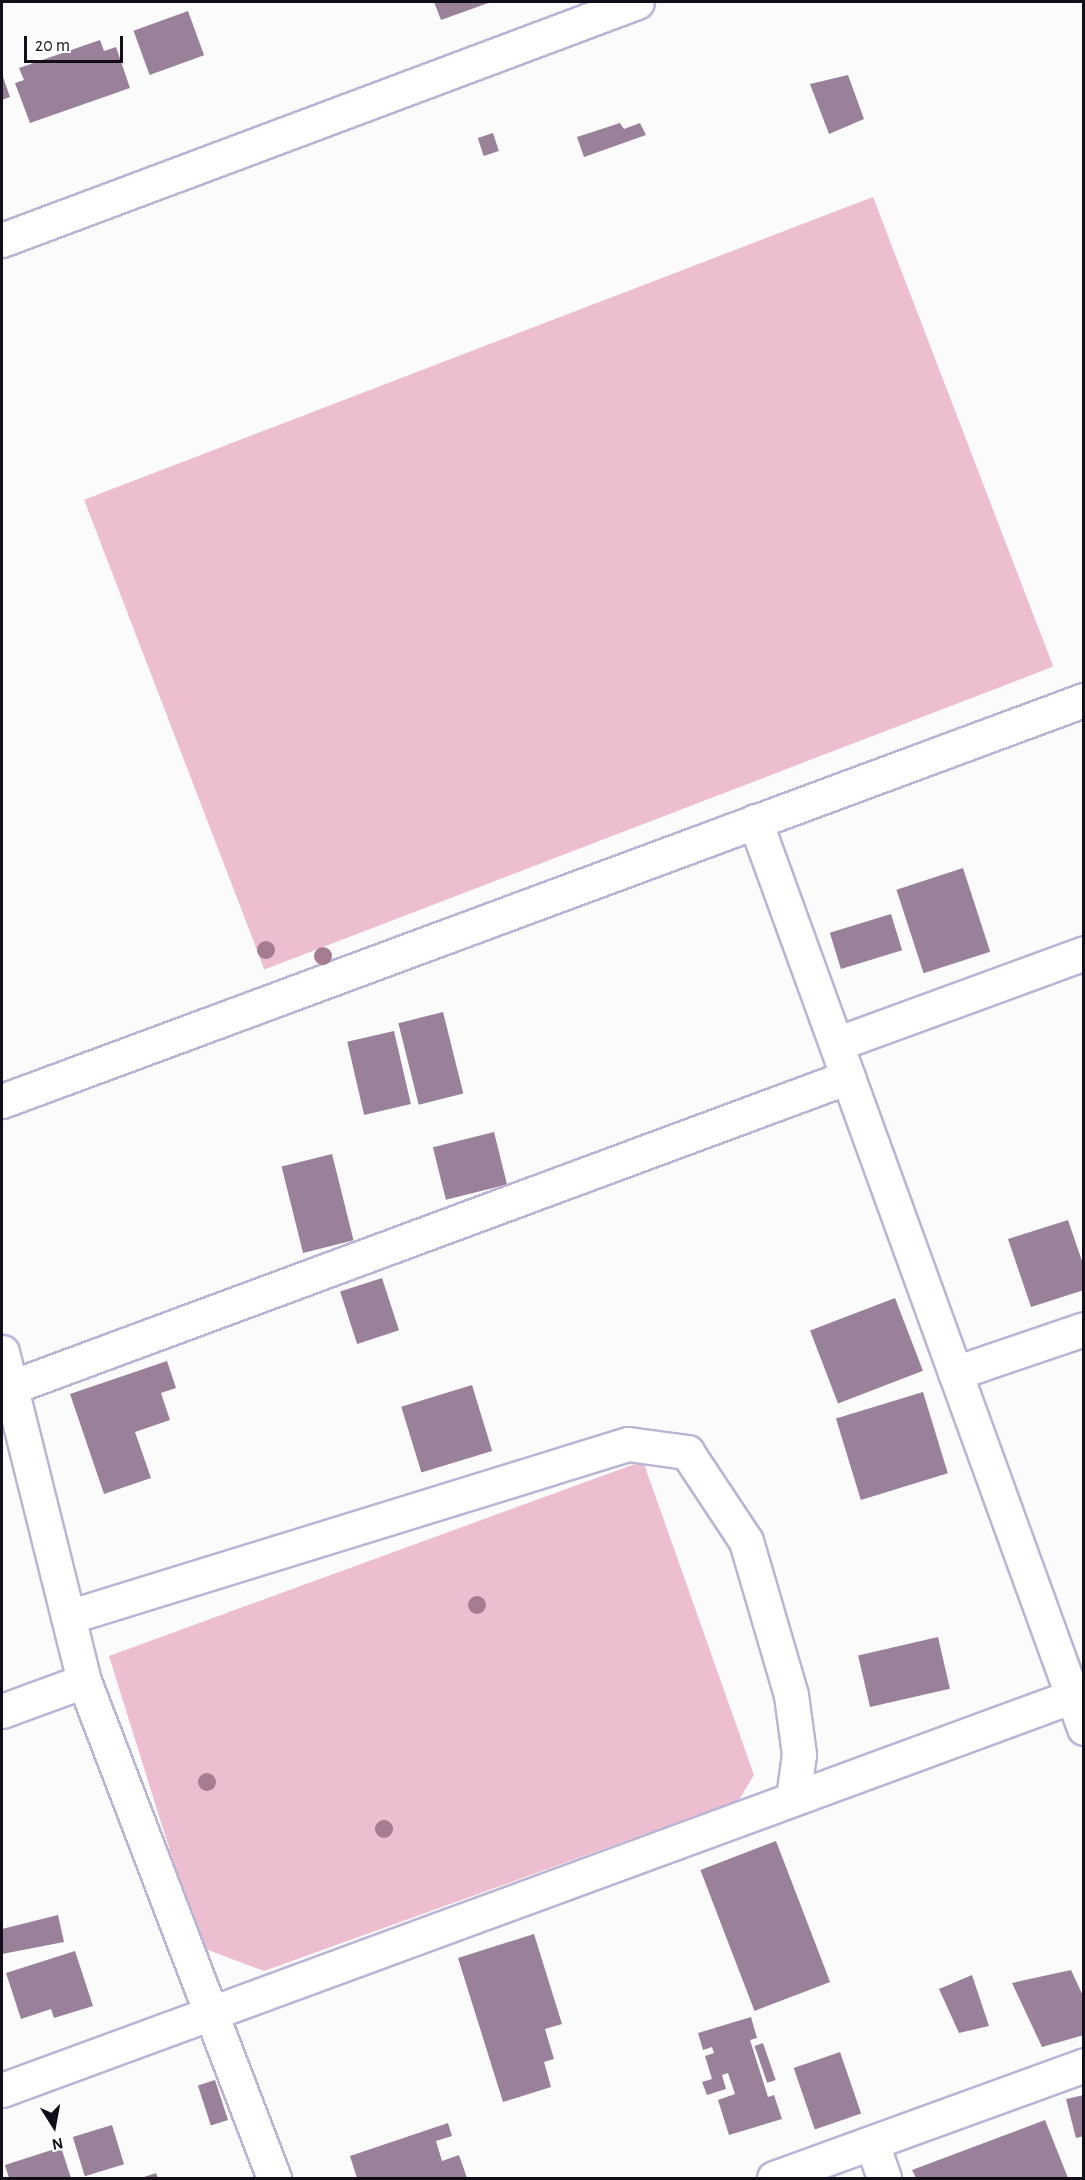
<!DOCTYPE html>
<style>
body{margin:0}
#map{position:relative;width:1085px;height:2180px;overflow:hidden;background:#fbfbfb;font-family:"Alegreya Sans",sans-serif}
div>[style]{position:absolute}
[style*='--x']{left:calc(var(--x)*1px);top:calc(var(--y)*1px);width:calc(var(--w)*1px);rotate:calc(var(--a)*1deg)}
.green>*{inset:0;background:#edbecf;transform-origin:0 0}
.building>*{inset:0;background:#99819a;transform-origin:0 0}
.roads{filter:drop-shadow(2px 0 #bbb4d4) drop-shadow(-2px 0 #bbb4d4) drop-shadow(0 2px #bbb4d4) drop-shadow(0 -2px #bbb4d4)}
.minor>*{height:33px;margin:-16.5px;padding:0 16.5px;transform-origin:16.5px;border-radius:16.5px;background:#fff}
.tertiary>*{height:33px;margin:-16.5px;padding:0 16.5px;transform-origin:16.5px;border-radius:16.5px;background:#fff}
.trees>*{width:18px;height:18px;margin:-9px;border-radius:50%;background:#a57c91}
span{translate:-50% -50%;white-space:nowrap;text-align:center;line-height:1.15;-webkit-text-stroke:4.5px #fff;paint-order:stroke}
.frame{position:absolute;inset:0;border:3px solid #110e19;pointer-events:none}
.north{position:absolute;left:24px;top:2096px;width:60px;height:60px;-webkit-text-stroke:4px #fff;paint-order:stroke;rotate:169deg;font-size:16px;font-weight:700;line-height:24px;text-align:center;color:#110e19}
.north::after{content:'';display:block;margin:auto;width:21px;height:27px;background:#110e19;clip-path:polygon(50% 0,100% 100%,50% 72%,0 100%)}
.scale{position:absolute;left:24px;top:36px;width:99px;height:27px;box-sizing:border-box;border:3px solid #110e19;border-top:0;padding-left:8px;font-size:18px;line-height:21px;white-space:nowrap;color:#110e19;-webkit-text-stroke:4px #fff;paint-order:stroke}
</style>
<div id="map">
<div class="green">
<div style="left:873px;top:197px;width:503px;height:845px;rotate:69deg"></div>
<div style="clip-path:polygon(643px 1461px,754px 1775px,739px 1800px,264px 1971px,200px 1947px,109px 1656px)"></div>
</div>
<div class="building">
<div style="clip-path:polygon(434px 2px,491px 2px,441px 20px)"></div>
<div style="left:188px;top:11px;width:47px;height:58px;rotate:70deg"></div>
<div style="clip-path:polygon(100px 40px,104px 51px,116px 47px,130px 88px,30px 123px,15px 83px,24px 80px,19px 68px)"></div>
<div style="clip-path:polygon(2px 74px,10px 97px,2px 100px)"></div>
<div style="clip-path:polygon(848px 75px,864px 119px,829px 134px,810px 84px)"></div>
<div style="clip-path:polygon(620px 123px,624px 129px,640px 123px,646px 135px,584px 157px,577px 137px)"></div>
<div style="left:493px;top:133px;width:19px;height:16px;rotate:72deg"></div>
<div style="left:963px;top:868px;width:88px;height:70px;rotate:72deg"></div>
<div style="left:891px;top:914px;width:38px;height:64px;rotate:73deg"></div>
<div style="left:443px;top:1012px;width:84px;height:46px;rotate:76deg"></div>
<div style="left:394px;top:1031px;width:75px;height:48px;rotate:77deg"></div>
<div style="left:494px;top:1132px;width:54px;height:63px;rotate:76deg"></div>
<div style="left:332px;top:1154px;width:89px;height:52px;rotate:76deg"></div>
<div style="clip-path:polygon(1068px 1220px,1084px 1267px,1084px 1290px,1031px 1307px,1008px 1239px)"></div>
<div style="left:382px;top:1278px;width:55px;height:44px;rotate:72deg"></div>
<div style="left:895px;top:1298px;width:78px;height:91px;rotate:69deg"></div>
<div style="clip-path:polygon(167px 1361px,176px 1388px,161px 1393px,170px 1420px,135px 1432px,151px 1478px,104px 1494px,70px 1394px)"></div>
<div style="left:472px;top:1385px;width:69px;height:74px;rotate:73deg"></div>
<div style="left:923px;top:1392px;width:85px;height:91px;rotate:73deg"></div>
<div style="left:938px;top:1637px;width:53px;height:82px;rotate:77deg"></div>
<div style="left:776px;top:1841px;width:151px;height:81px;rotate:69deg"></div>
<div style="clip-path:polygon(58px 1915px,64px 1942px,2px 1954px,2px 1929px)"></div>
<div style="clip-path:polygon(534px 1934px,562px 2024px,545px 2029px,554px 2059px,544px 2062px,551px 2087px,503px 2102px,458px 1958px)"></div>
<div style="clip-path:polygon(75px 1951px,93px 2006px,54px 2018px,51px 2009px,21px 2019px,6px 1973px)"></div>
<div style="clip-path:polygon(1071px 1970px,1084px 1998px,1084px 2035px,1042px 2047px,1012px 1983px)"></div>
<div style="clip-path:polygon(972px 1975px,989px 2026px,959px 2033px,939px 1989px)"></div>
<div style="clip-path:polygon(751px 2017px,757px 2038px,750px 2040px,768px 2097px,774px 2095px,782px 2119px,729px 2135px,718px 2100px,735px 2094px,728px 2073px,722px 2075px,726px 2089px,707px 2095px,702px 2082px,712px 2079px,705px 2056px,714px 2053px,712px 2047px,703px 2050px,698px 2033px)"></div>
<div style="left:763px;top:2043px;width:39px;height:9px;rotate:71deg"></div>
<div style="left:840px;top:2052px;width:65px;height:49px;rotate:71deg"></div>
<div style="left:215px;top:2080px;width:42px;height:18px;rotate:72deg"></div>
<div style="clip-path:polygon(1084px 2095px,1084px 2136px,1076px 2138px,1066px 2099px)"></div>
<div style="clip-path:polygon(1045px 2120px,1068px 2178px,916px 2178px,912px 2170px)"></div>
<div style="clip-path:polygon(448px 2123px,452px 2136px,436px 2141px,442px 2161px,459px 2155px,467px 2178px,357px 2178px,350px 2156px)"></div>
<div style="left:112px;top:2125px;width:41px;height:41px;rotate:73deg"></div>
<div style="clip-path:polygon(61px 2147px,71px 2178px,9px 2178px,5px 2165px)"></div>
<div style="clip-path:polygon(156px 2173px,158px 2178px,141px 2178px)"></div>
</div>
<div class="roads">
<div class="minor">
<div style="--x:2;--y:240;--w:678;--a:-20.55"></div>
<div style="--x:755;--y:821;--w:965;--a:70.06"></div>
<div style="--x:836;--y:1044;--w:264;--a:-20.1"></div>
<div style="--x:2;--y:1101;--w:1154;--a:-20.34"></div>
<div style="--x:955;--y:1373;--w:136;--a:-18.8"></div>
<div style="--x:9;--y:1388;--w:895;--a:-20.34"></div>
<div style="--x:68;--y:1617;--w:586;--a:-17.17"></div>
<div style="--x:628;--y:1444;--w:60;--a:7.7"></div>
<div style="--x:687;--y:1452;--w:107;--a:56.5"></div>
<div style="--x:746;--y:1541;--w:160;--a:73.7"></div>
<div style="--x:791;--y:1695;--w:60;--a:82.3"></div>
<div style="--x:799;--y:1754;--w:44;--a:97.8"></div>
<div style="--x:2;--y:1711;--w:87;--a:-20.1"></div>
<div style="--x:2;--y:2090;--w:1153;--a:-20.2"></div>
<div style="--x:872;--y:2143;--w:37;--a:71"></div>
<div style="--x:774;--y:2178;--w:330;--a:-20"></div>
</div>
<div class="tertiary">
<div style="--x:2;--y:1352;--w:339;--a:76"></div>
<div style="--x:84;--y:1681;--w:532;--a:69.08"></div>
</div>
</div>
<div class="trees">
<div style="left:266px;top:950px"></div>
<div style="left:323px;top:956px"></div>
<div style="left:477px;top:1605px"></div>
<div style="left:207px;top:1782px"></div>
<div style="left:384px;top:1829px"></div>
</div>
<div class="frame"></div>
<div class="north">N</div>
<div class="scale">20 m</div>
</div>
